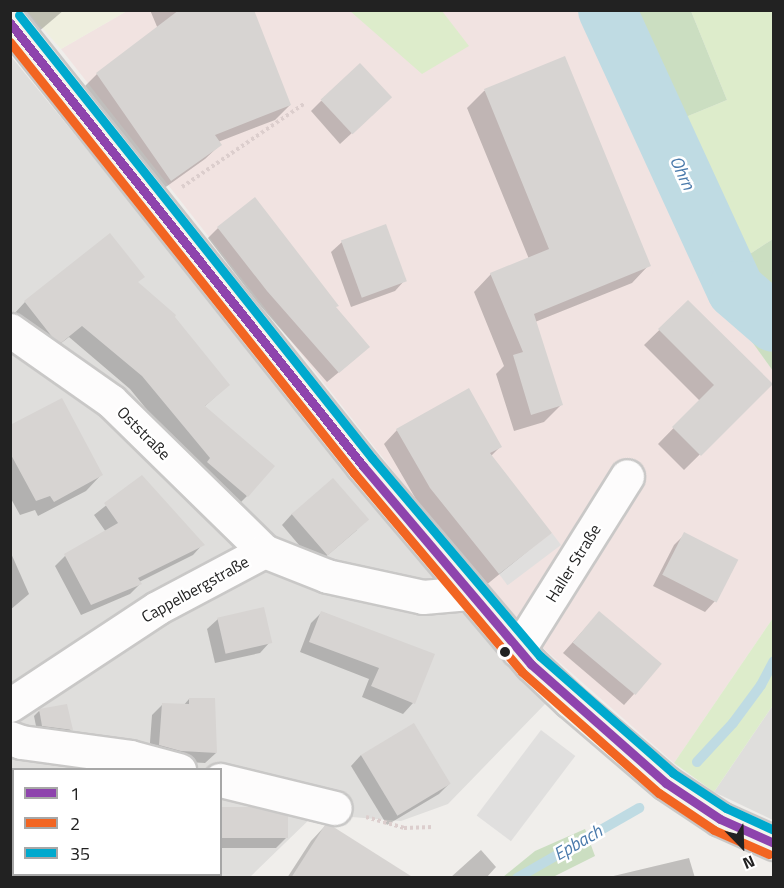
<!DOCTYPE html>
<meta charset="utf-8">
<style>
body{margin:0}
#map{position:relative;width:784px;height:888px;overflow:hidden;background:#f0eeeb;font-family:"Titillium Web",sans-serif}
div>[style]{position:absolute}
[style*='--x']{left:calc(var(--x)*1px);top:calc(var(--y)*1px);width:calc(var(--w)*1px);rotate:calc(var(--a)*1deg)}
.residential>*{inset:0;background:#dfdedc}
.commercial>*{inset:0;background:#f1e3e1}
.farmland>*{inset:0;background:#efefdf}
.grass>*{inset:0;background:#ddeccb}
.forest>*{inset:0;background:#cbdec1}
.parking>*{inset:0;background:#e0dfde;transform-origin:0 0}
.shadow>*{inset:0;background:#0003;transform-origin:0 0}
.stream>*{height:10px;margin:-5px;padding:0 5px;transform-origin:5px;border-radius:5px;background:#bfdbe3}
.river>*{height:58px;margin:-29px;padding:0 29px;transform-origin:29px;border-radius:29px;background:#bfdbe3}
.building>*{inset:0;background:#d7d4d2;transform-origin:0 0}
.path>*{height:4px;margin-top:-2px;transform-origin:0;background:repeating-linear-gradient(90deg,#dccecd 0 3px,transparent 0 6px)}
.roads{filter:drop-shadow(2px 0 #c9c8c7) drop-shadow(-2px 0 #c9c8c7) drop-shadow(0 2px #c9c8c7) drop-shadow(0 -2px #c9c8c7)}
.minor>*{height:33px;margin:-16.5px;padding:0 16.5px;transform-origin:16.5px;border-radius:16.5px;background:#fdfcfc}
.secondary>*{height:33px;margin:-16.5px;padding:0 16.5px;transform-origin:16.5px;border-radius:16.5px;background:#f4f4ed}
.bus-1>*{height:9px;margin:-4.5px;padding:0 4.5px;transform-origin:4.5px;border-radius:4.5px;background:#8e44ad}
.bus-2>*{height:9px;margin:-4.5px;padding:0 4.5px;transform-origin:4.5px;border-radius:4.5px;background:#f26522}
.bus-3>*{height:9px;margin:-4.5px;padding:0 4.5px;transform-origin:4.5px;border-radius:4.5px;background:#00a9ce}
.dots>*{width:16px;height:16px;translate:-50% -50%;box-sizing:border-box;border:3px solid #fff;border-radius:50%}
span{translate:-50% -50%;white-space:nowrap;text-align:center;line-height:1.15;-webkit-text-stroke:5px #fff;paint-order:stroke}
.street-label{font-size:16px;color:#222}
.water-label{font-size:18px;color:#4a7aab;font-style:italic}
.frame{position:absolute;inset:0;border:12px solid #222;pointer-events:none}
.legend{position:absolute;left:12px;top:768px;width:210px;height:108px;box-sizing:border-box;background:#fff;border:2px solid #a7a7a7;margin:0;padding:8px 10px;list-style:none;font-size:18px;color:#222}
.legend li{display:flex;align-items:center;gap:12px;height:30px}
.legend b{width:30px;border:2px solid #a7a7a7}
.north{position:absolute;left:712px;top:816px;width:60px;height:60px;-webkit-text-stroke:4px #fff;paint-order:stroke;rotate:157deg;font-size:16px;font-weight:700;line-height:24px;text-align:center;color:#222}
.north::after{content:'';display:block;margin:auto;width:21px;height:27px;background:#222;clip-path:polygon(50% 0,100% 100%,50% 72%,0 100%)}
</style>
<div id="map">
<div class="residential">
<div style="clip-path:polygon(evenodd,10px 55px,413px 550px,547px 702px,448px 804px,401px 821px,315px 814px,250px 877px,11px 877px,10px 55px,14px 770px,220px 770px,220px 874px,14px 874px,14px 770px)"></div>
<div style="clip-path:polygon(773px 705px,773px 820px,714px 792px)"></div>
</div>
<div class="commercial">
<div style="clip-path:polygon(127px 11px,580px 11px,642px 135px,708px 281px,773px 371px,773px 618px,674px 763px,509px 618px,61px 49px)"></div>
</div>
<div class="farmland">
<div style="clip-path:polygon(27px 11px,127px 11px,61px 49px)"></div>
</div>
<div class="grass">
<div style="clip-path:polygon(350px 11px,442px 11px,469px 46px,422px 74px)"></div>
<div style="clip-path:polygon(691px 11px,773px 11px,773px 239px,708px 281px,642px 135px,727px 100px)"></div>
<div style="clip-path:polygon(773px 618px,773px 705px,714px 792px,674px 763px)"></div>
</div>
<div class="forest">
<div style="clip-path:polygon(580px 11px,691px 11px,727px 100px,642px 135px)"></div>
<div style="clip-path:polygon(773px 239px,773px 371px,708px 281px)"></div>
<div style="clip-path:polygon(585px 829px,595px 856px,553px 877px,503px 877px,535px 851px)"></div>
</div>
<div class="parking">
<div style="left:552px;top:533px;width:15px;height:67px;rotate:53deg"></div>
<div style="left:541px;top:730px;width:43px;height:107px;rotate:37deg"></div>
</div>
<div class="shadow">
<div style="clip-path:polygon(18px 10px,64px 10px,37px 33px)"></div>
<div style="clip-path:polygon(150px 10px,252px 10px,290px 105px,275px 120px,218px 142px,220px 145px,205px 159px,156px 194px,82px 89px,97px 74px,158px 29px)"></div>
<div style="clip-path:polygon(564px 58px,649px 265px,632px 283px,535px 322px,561px 405px,544px 422px,514px 431px,496px 374px,504px 366px,474px 292px,491px 274px,529px 259px,467px 108px,484px 91px)"></div>
<div style="clip-path:polygon(321px 101px,380px 107px,340px 144px,311px 111px)"></div>
<div style="clip-path:polygon(218px 228px,335px 308px,357px 357px,327px 382px,257px 302px,208px 238px)"></div>
<div style="clip-path:polygon(342px 242px,405px 280px,395px 291px,351px 307px,331px 252px)"></div>
<div style="clip-path:polygon(136px 283px,173px 317px,228px 385px,204px 407px,247px 496px,235px 508px,198px 472px,130px 389px,69px 337px,47px 354px,13px 315px,25px 302px)"></div>
<div style="clip-path:polygon(688px 302px,771px 384px,684px 470px,658px 444px,700px 401px,644px 345px)"></div>
<div style="clip-path:polygon(10px 429px,101px 475px,86px 491px,38px 516px,35px 510px,20px 515px,10px 497px)"></div>
<div style="clip-path:polygon(397px 430px,500px 447px,491px 456px,550px 533px,485px 586px,417px 501px,384px 444px)"></div>
<div style="clip-path:polygon(142px 477px,203px 544px,193px 555px,139px 582px,140px 584px,130px 594px,81px 615px,55px 566px,65px 556px,106px 532px,94px 515px)"></div>
<div style="clip-path:polygon(292px 514px,357px 530px,316px 565px,282px 525px)"></div>
<div style="clip-path:polygon(685px 534px,715px 601px,705px 612px,653px 586px,674px 545px)"></div>
<div style="clip-path:polygon(10px 551px,29px 594px,10px 610px)"></div>
<div style="clip-path:polygon(322px 612px,433px 655px,413px 703px,403px 714px,362px 697px,369px 679px,300px 652px,311px 623px)"></div>
<div style="clip-path:polygon(599px 613px,634px 694px,624px 705px,563px 653px)"></div>
<div style="clip-path:polygon(218px 619px,270px 642px,260px 653px,215px 663px,207px 629px)"></div>
<div style="clip-path:polygon(189px 699px,216px 753px,205px 763px,170px 761px,149px 756px,152px 715px,162px 705px,183px 706px)"></div>
<div style="clip-path:polygon(39px 711px,71px 730px,66px 735px,37px 731px,34px 716px)"></div>
<div style="clip-path:polygon(361px 755px,449px 784px,439px 794px,387px 825px,351px 766px)"></div>
<div style="clip-path:polygon(10px 775px,14px 775px,14px 874px,16px 874px,13px 878px,10px 878px)"></div>
<div style="clip-path:polygon(220px 808px,287px 837px,276px 848px,220px 848px)"></div>
<div style="clip-path:polygon(325px 826px,411px 878px,287px 878px,311px 841px)"></div>
<div style="clip-path:polygon(481px 850px,496px 867px,486px 878px,450px 878px)"></div>
<div style="clip-path:polygon(689px 858px,695px 878px,605px 878px)"></div>
<div style="left:169px;top:874px;width:44px;height:4px"></div>
</div>
<div class="stream">
<div style="--x:697;--y:762;--w:53;--a:-47.3"></div>
<div style="--x:733;--y:723;--w:47;--a:-53.6"></div>
<div style="--x:761;--y:685;--w:27;--a:-62"></div>
<div style="--x:517;--y:878;--w:141;--a:-29.8"></div>
</div>
<div class="river">
<div style="--x:607;--y:10;--w:308;--a:65.3"></div>
<div style="--x:736;--y:290;--w:50;--a:41"></div>
</div>
<div class="building">
<div style="clip-path:polygon(179px 10px,254px 10px,291px 105px,215px 135px,222px 145px,171px 181px,96px 73px)"></div>
<div style="clip-path:polygon(565px 56px,651px 266px,534px 314px,563px 405px,531px 415px,513px 355px,523px 352px,490px 273px,549px 249px,484px 89px)"></div>
<div style="left:360px;top:63px;width:47px;height:54px;rotate:47deg"></div>
<div style="clip-path:polygon(255px 197px,339px 306px,336px 307px,370px 347px,339px 373px,267px 291px,217px 227px)"></div>
<div style="left:386px;top:224px;width:61px;height:48px;rotate:70deg"></div>
<div style="clip-path:polygon(110px 233px,145px 277px,138px 282px,176px 315px,175px 317px,230px 385px,205px 406px,275px 466px,248px 497px,207px 462px,210px 458px,142px 376px,82px 326px,61px 343px,53px 338px,24px 301px)"></div>
<div style="clip-path:polygon(688px 300px,773px 384px,701px 456px,672px 427px,714px 385px,658px 329px)"></div>
<div style="clip-path:polygon(469px 388px,502px 447px,490px 453px,552px 533px,499px 574px,430px 488px,396px 429px)"></div>
<div style="clip-path:polygon(62px 398px,103px 475px,54px 502px,50px 496px,36px 501px,10px 453px,10px 425px)"></div>
<div style="clip-path:polygon(142px 475px,205px 545px,138px 578px,142px 584px,91px 605px,64px 554px,118px 523px,104px 503px)"></div>
<div style="left:333px;top:478px;width:55px;height:55px;rotate:49deg"></div>
<div style="left:684px;top:532px;width:61px;height:48px;rotate:27deg"></div>
<div style="left:264px;top:607px;width:37px;height:48px;rotate:77deg"></div>
<div style="clip-path:polygon(321px 611px,435px 654px,415px 704px,371px 686px,379px 668px,309px 642px)"></div>
<div style="left:599px;top:611px;width:82px;height:41px;rotate:40deg"></div>
<div style="clip-path:polygon(189px 698px,215px 698px,217px 753px,181px 751px,159px 745px,162px 703px,189px 704px)"></div>
<div style="clip-path:polygon(67px 704px,73px 730px,42px 726px,39px 709px)"></div>
<div style="left:414px;top:723px;width:71px;height:62px;rotate:59deg"></div>
<div style="clip-path:polygon(220px 807px,251px 807px,288px 816px,288px 838px,220px 838px)"></div>
<div style="clip-path:polygon(325px 825px,332px 826px,414px 878px,291px 878px)"></div>
</div>
<div class="path">
<div style="--x:182;--y:187;--w:149;--a:-34.3"></div>
<div style="--x:366;--y:817;--w:40;--a:16"></div>
<div style="--x:404;--y:828;--w:29;--a:-2"></div>
</div>
<div class="roads">
<div class="minor">
<div style="--x:10;--y:330;--w:123;--a:35.1"></div>
<div style="--x:111;--y:401;--w:214;--a:44.4"></div>
<div style="--x:518;--y:650;--w:205;--a:-57.9"></div>
<div style="--x:10;--y:705;--w:176;--a:-33.4"></div>
<div style="--x:157;--y:608;--w:121;--a:-28"></div>
<div style="--x:264;--y:551;--w:68;--a:21.6"></div>
<div style="--x:327;--y:576;--w:98;--a:12.3"></div>
<div style="--x:423;--y:597;--w:46;--a:-5"></div>
<div style="--x:10;--y:738;--w:12;--a:20"></div>
<div style="--x:21;--y:742;--w:110;--a:7.8"></div>
<div style="--x:130;--y:757;--w:51;--a:14.9"></div>
<div style="--x:220;--y:780;--w:118;--a:13.7"></div>
</div>
<div class="secondary">
<div style="--x:10;--y:22;--w:567;--a:51.51"></div>
<div style="--x:363;--y:466;--w:260;--a:49.7"></div>
<div style="--x:531;--y:664;--w:54;--a:43.5"></div>
<div style="--x:570;--y:701;--w:126;--a:40.5"></div>
<div style="--x:666;--y:783;--w:65;--a:33.7"></div>
<div style="--x:720;--y:819;--w:59;--a:24"></div>
</div>
</div>
<div class="bus-1">
<div style="--x:10;--y:23;--w:566;--a:51.45"></div>
<div style="--x:363;--y:466;--w:260;--a:49.7"></div>
<div style="--x:531;--y:664;--w:180;--a:41.4"></div>
<div style="--x:666;--y:783;--w:65;--a:33.7"></div>
<div style="--x:720;--y:819;--w:59;--a:24"></div>
</div>
<div class="bus-2">
<div style="--x:10;--y:42;--w:551;--a:51.41"></div>
<div style="--x:354;--y:473;--w:260;--a:49.8"></div>
<div style="--x:522;--y:672;--w:183;--a:41.5"></div>
<div style="--x:659;--y:793;--w:66;--a:33.9"></div>
<div style="--x:714;--y:830;--w:60;--a:23.6"></div>
</div>
<div class="bus-3">
<div style="--x:19;--y:15;--w:566;--a:51.45"></div>
<div style="--x:372;--y:458;--w:260;--a:49.7"></div>
<div style="--x:540;--y:656;--w:177;--a:41.3"></div>
<div style="--x:673;--y:773;--w:64;--a:33.4"></div>
<div style="--x:726;--y:808;--w:53;--a:24.6"></div>
</div>
<div class="dots">
<div style="left:505px;top:652px;background:#222"></div>
</div>
<div class="street-label">
<span style="left:144px;top:433px;rotate:45deg">Oststraße</span>
<span style="left:573px;top:563px;rotate:-58deg">Haller Straße</span>
<span style="left:195px;top:589px;rotate:-29deg">Cappelbergstraße</span>
</div>
<div class="water-label">
<span style="left:682px;top:173px;rotate:65deg">Ohrn</span>
<span style="left:578px;top:843px;rotate:-30deg">Epbach</span>
</div>
<div class="frame"></div>
<ul class="legend">
<li><b style="height:8px;background:#8e44ad"></b>1</li>
<li><b style="height:8px;background:#f26522"></b>2</li>
<li><b style="height:8px;background:#00a9ce"></b>35</li>
</ul>
<div class="north">N</div>
</div>
